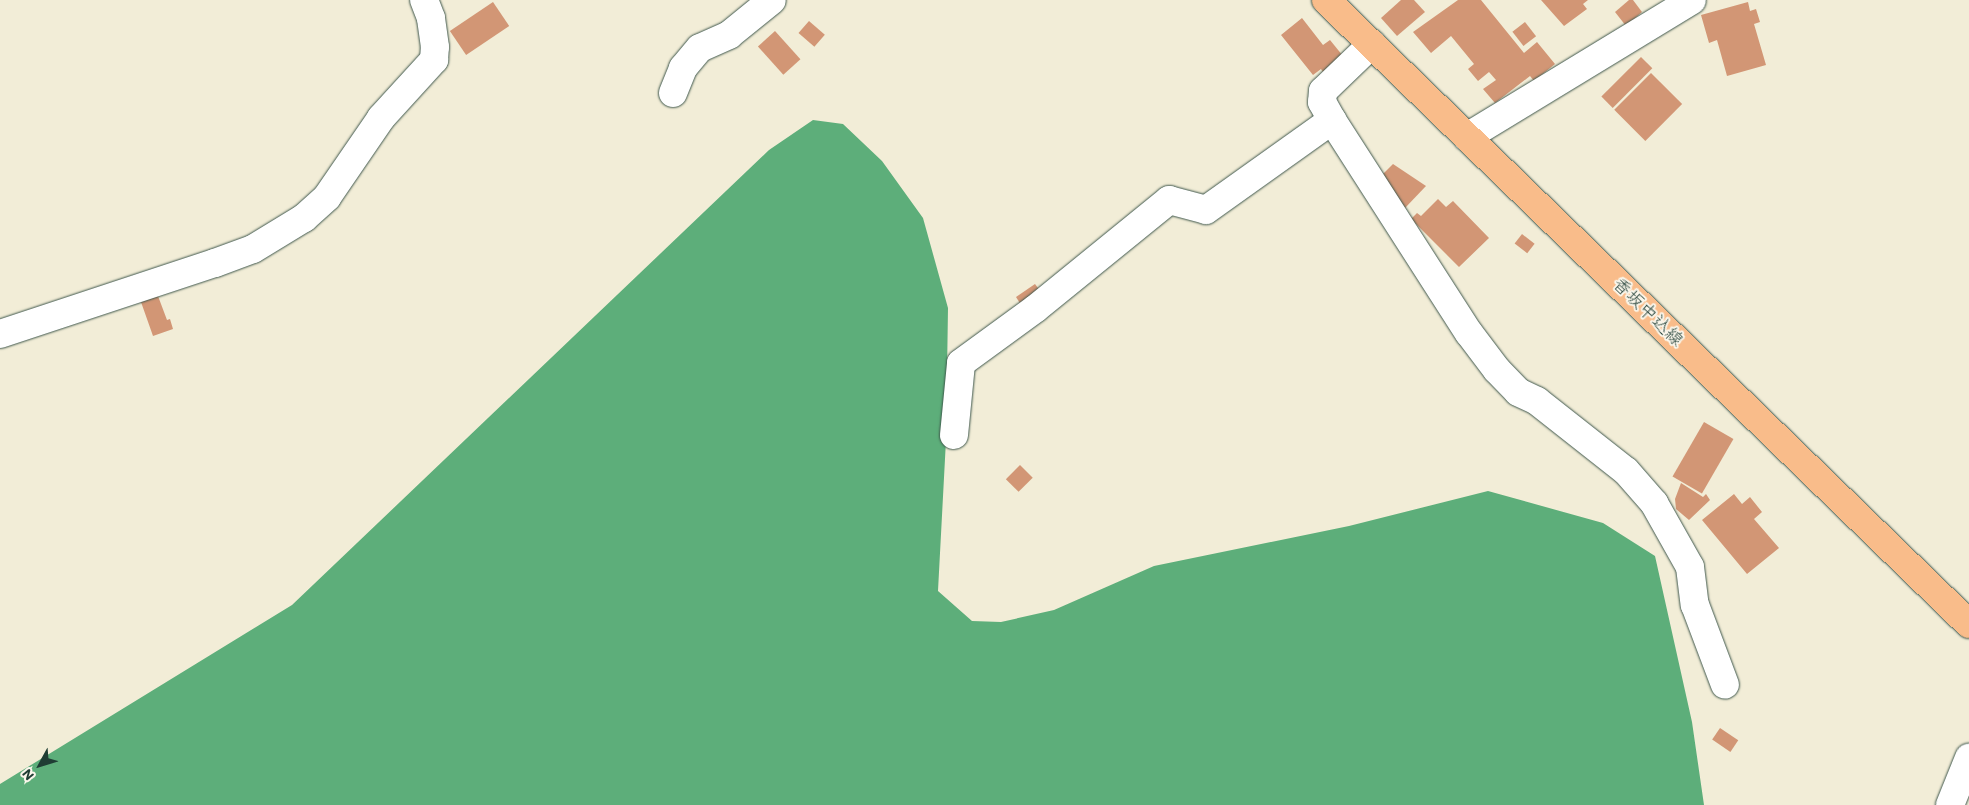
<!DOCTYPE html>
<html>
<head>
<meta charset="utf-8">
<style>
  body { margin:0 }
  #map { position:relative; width:1969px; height:805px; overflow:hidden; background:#f2edd7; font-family:Itim,"Klee One",sans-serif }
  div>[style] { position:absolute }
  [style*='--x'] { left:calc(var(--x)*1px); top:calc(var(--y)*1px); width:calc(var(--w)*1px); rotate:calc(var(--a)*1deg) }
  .forest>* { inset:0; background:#5dae7a }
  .building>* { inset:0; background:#d29675; transform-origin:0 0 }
  .roads { filter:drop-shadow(0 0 1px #3f574c) drop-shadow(0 0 1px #3f574c) }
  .minor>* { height:28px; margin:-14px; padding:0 14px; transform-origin:14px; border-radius:14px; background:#fff }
  .major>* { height:28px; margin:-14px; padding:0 14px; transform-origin:14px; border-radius:14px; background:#f9bc8a }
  span { translate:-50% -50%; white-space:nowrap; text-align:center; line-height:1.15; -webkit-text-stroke:4px #fbf7ec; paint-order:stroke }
  .street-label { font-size:18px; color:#1f3d34 }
  .north { position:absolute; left:15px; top:740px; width:50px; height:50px; -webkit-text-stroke:4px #fbf7ec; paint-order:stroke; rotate:231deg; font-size:14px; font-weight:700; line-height:20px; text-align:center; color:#1f3d34 }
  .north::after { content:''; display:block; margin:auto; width:18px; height:22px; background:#1f3d34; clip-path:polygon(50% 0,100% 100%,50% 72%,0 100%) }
</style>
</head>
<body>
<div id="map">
  <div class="forest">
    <div style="clip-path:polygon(813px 120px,843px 124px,882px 161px,923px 218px,948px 308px,946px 440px,938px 591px,972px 621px,1001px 622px,1054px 610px,1154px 566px,1349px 526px,1488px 491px,1603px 523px,1655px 556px,1692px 722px,1704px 805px,0 805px,0 784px,292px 605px,769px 150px)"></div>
  </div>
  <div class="building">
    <div style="clip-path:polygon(1401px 0,1414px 0,1425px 12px,1397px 36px,1381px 18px)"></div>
    <div style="clip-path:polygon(1458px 0,1481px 0,1524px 53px,1537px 42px,1555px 64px,1534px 81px,1530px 76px,1495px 103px,1483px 89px,1496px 80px,1489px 72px,1478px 81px,1468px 69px,1474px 64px,1451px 36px,1431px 53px,1413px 32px)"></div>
    <div style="clip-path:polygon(1541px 0,1588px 0,1583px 4px,1587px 9px,1564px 26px)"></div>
    <div style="clip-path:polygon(1629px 0,1633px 0,1642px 12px,1626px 26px,1615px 12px)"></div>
    <div style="left:493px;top:2px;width:29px;height:52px;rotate:56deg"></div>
    <div style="clip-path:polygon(1748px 2px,1750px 11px,1756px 9px,1760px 22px,1754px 24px,1766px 65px,1727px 76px,1717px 40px,1709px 43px,1701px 15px)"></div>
    <div style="clip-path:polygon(1302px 18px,1323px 45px,1330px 40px,1343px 56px,1323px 72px,1321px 69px,1313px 75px,1281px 35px)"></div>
    <div style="left:809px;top:21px;width:21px;height:16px;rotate:41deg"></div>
    <div style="left:1525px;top:22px;width:18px;height:16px;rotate:52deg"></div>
    <div style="left:775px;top:31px;width:38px;height:23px;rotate:48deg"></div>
    <div style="left:1641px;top:57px;width:16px;height:56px;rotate:45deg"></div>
    <div style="left:1651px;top:73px;width:44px;height:52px;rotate:45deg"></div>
    <div style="clip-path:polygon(1393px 164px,1426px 186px,1405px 208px,1383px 174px)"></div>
    <div style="clip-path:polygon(1438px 199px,1446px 207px,1453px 201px,1489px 238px,1459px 267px,1411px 219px,1417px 213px,1421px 216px)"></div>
    <div style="left:1522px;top:234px;width:16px;height:12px;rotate:38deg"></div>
    <div style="clip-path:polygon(1035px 284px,1041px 292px,1023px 308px,1016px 297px)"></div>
    <div style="clip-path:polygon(158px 296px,167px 320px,170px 319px,173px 329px,153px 336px,141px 302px)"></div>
    <div style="left:1704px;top:422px;width:34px;height:63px;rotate:30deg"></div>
    <div style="left:1020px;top:465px;width:18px;height:20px;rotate:45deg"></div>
    <div style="clip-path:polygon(1681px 483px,1703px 497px,1706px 494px,1710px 500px,1689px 520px,1676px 509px,1675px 499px)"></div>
    <div style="clip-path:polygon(1734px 494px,1742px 504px,1750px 497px,1762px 512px,1754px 519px,1779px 548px,1747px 574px,1702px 520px)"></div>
    <div style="left:1720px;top:728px;width:22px;height:14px;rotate:34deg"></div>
  </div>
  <div class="roads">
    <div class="minor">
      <div style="--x:1372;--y:44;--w:68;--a:136.2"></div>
      <div style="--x:1323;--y:91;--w:11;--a:95"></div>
      <div style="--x:1322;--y:102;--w:21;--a:61"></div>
      <div style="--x:1332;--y:120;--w:253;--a:57.3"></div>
      <div style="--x:1469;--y:333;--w:46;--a:52.9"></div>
      <div style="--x:1497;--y:370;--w:30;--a:46"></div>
      <div style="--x:1518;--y:392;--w:21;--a:25"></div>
      <div style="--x:1537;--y:401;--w:113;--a:38.2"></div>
      <div style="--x:1626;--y:471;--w:43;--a:48.8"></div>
      <div style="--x:1654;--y:503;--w:73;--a:60.6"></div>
      <div style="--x:1690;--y:567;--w:38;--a:83"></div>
      <div style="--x:1695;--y:605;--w:85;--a:69.4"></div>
      <div style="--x:673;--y:93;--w:27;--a:-68"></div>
      <div style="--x:683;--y:68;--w:26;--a:-50"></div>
      <div style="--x:700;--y:48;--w:32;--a:-24"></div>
      <div style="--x:729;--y:35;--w:55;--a:-39.1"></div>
      <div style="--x:1467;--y:137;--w:263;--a:-31.3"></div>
      <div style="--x:0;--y:334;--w:226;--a:-18.3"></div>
      <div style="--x:215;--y:263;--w:40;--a:-20.2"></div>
      <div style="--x:253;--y:249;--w:60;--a:-31.3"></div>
      <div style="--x:304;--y:218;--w:31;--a:-42"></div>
      <div style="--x:327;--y:197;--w:96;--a:-55.6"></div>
      <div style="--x:381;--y:118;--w:79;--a:-47.6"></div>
      <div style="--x:434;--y:60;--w:13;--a:-86"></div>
      <div style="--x:435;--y:47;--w:29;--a:-98"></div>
      <div style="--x:431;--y:18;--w:19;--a:-111"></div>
      <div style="--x:954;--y:435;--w:72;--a:-84.4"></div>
      <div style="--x:961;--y:363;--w:92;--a:-36.1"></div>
      <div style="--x:1035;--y:309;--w:173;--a:-39.1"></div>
      <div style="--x:1169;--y:200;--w:38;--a:15"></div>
      <div style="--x:1206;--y:210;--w:155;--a:-35.5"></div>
      <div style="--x:1950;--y:805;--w:51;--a:-68"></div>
    </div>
    <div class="major">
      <div style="--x:1326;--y:0;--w:896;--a:44.14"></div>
    </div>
  </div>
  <div class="street-label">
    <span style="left:1648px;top:312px;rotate:44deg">香坂中込線</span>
  </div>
  <div class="north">N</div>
</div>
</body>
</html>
